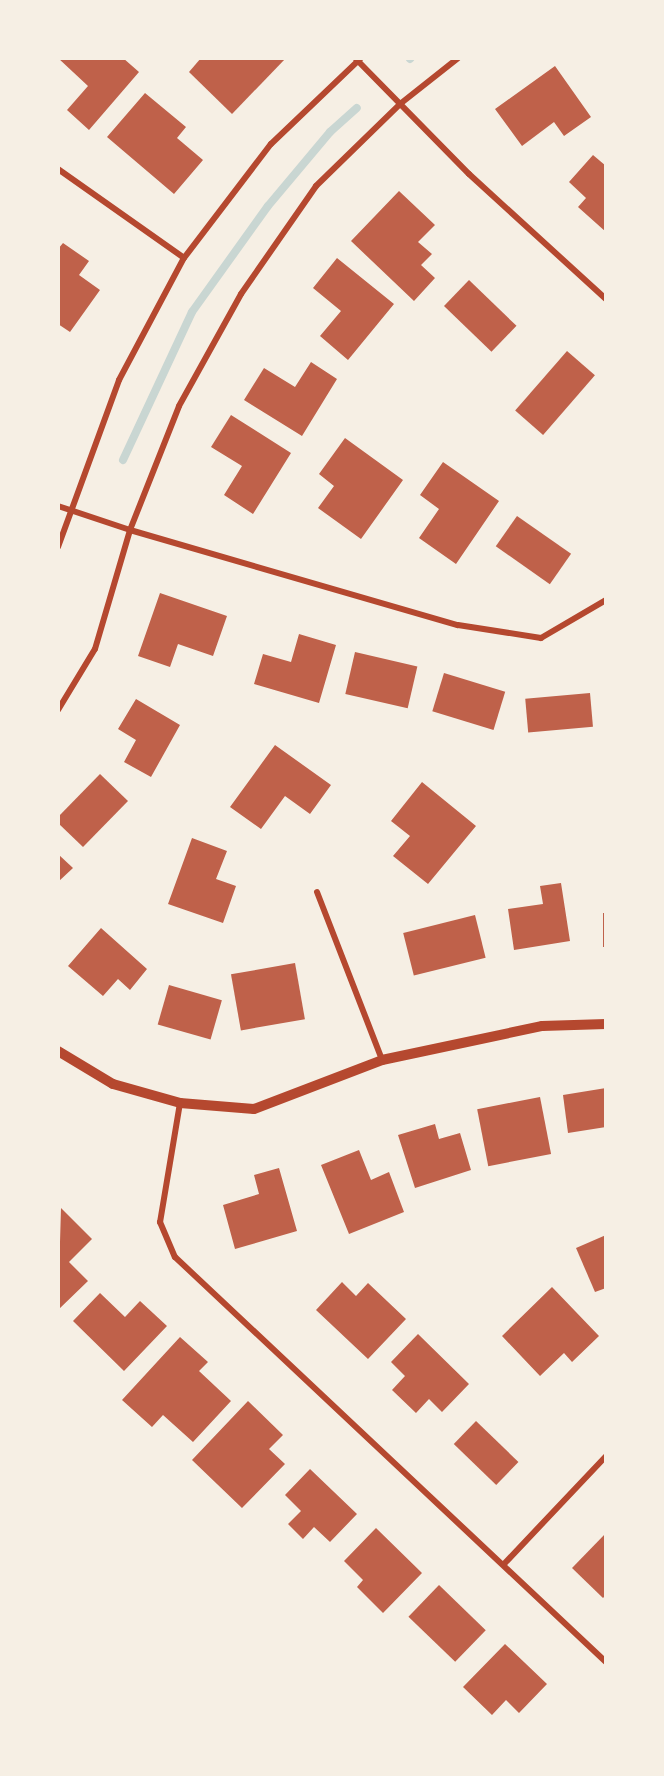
<!DOCTYPE html>
<html>
<head>
<meta charset="utf-8">
<style>
  body { margin:0 }
  #map { position:relative; width:664px; height:1776px; overflow:hidden; background:#f6efe4; font-family:"Open Sans",sans-serif }
  div>[style] { position:absolute }
  [style*='--x'] { left:calc(var(--x)*1px); top:calc(var(--y)*1px); width:calc(var(--w)*1px); rotate:calc(var(--a)*1deg) }
  .stream>* { height:8px; margin:-4px; padding:0 4px; transform-origin:4px; border-radius:4px; background:#c9d6d2 }
  .building>* { inset:0; background:#bf614a; transform-origin:0 0 }
  .minor>* { height:6px; margin:-3px; padding:0 3px; transform-origin:3px; border-radius:3px; background:#b5482f }
  .tertiary>* { height:10px; margin:-5px; padding:0 5px; transform-origin:5px; border-radius:5px; background:#b5482f }
  span { translate:-50% -50%; white-space:nowrap; text-align:center; line-height:1.15; -webkit-text-stroke:4.5px #f6efe4; paint-order:stroke }
  .frame { position:absolute; inset:0; border:60px solid #f6efe4; pointer-events:none }
</style>
</head>
<body>
<div id="map">
  <div class="stream">
    <div style="--x:410;--y:59;--w:1;--a:-45"></div>
    <div style="--x:123;--y:460;--w:163;--a:-65"></div>
    <div style="--x:192;--y:312;--w:130;--a:-54.4"></div>
    <div style="--x:268;--y:206;--w:97;--a:-50"></div>
    <div style="--x:330;--y:132;--w:36;--a:-42"></div>
  </div>
  <div class="building">
    <div style="clip-path:polygon(58px 58px,123px 58px,139px 72px,89px 130px,67px 110px,88px 86px)"></div>
    <div style="clip-path:polygon(201px 58px,286px 58px,232px 114px,189px 72px)"></div>
    <div style="clip-path:polygon(555px 66px,591px 117px,564px 136px,554px 122px,522px 146px,495px 109px)"></div>
    <div style="clip-path:polygon(145px 93px,186px 127px,177px 138px,203px 160px,174px 194px,107px 137px)"></div>
    <div style="clip-path:polygon(593px 155px,606px 166px,606px 232px,578px 207px,586px 198px,569px 182px)"></div>
    <div style="clip-path:polygon(399px 191px,435px 225px,418px 242px,432px 254px,421px 265px,435px 278px,414px 301px,351px 241px)"></div>
    <div style="clip-path:polygon(63px 243px,89px 261px,79px 275px,100px 290px,70px 332px,58px 324px,58px 249px)"></div>
    <div style="clip-path:polygon(337px 258px,394px 304px,348px 360px,320px 336px,341px 311px,313px 288px)"></div>
    <div style="left:469px;top:280px;width:66px;height:36px;rotate:44deg"></div>
    <div style="left:567px;top:351px;width:37px;height:79px;rotate:41deg"></div>
    <div style="clip-path:polygon(311px 362px,337px 379px,302px 436px,244px 400px,264px 368px,295px 387px)"></div>
    <div style="clip-path:polygon(231px 415px,291px 453px,253px 514px,224px 495px,242px 466px,211px 447px)"></div>
    <div style="clip-path:polygon(345px 438px,403px 480px,361px 539px,318px 508px,334px 486px,319px 474px)"></div>
    <div style="clip-path:polygon(443px 462px,499px 501px,456px 564px,419px 538px,439px 509px,420px 495px)"></div>
    <div style="left:517px;top:516px;width:66px;height:37px;rotate:35deg"></div>
    <div style="clip-path:polygon(160px 593px,227px 616px,213px 656px,178px 644px,170px 667px,138px 656px)"></div>
    <div style="clip-path:polygon(299px 634px,336px 645px,319px 703px,254px 684px,263px 654px,291px 662px)"></div>
    <div style="left:355px;top:652px;width:64px;height:43px;rotate:13deg"></div>
    <div style="left:444px;top:673px;width:64px;height:40px;rotate:17deg"></div>
    <div style="left:590px;top:693px;width:34px;height:65px;rotate:85deg"></div>
    <div style="clip-path:polygon(136px 699px,180px 725px,151px 777px,124px 762px,136px 740px,118px 729px)"></div>
    <div style="clip-path:polygon(275px 745px,331px 785px,310px 814px,285px 796px,261px 829px,230px 807px)"></div>
    <div style="clip-path:polygon(100px 774px,128px 801px,83px 847px,58px 823px,58px 817px)"></div>
    <div style="clip-path:polygon(422px 782px,476px 826px,428px 884px,393px 856px,410px 836px,391px 821px)"></div>
    <div style="clip-path:polygon(192px 838px,227px 851px,216px 879px,236px 886px,223px 923px,168px 904px)"></div>
    <div style="clip-path:polygon(58px 854px,73px 868px,58px 882px)"></div>
    <div style="clip-path:polygon(561px 883px,570px 941px,514px 950px,508px 909px,543px 904px,540px 886px)"></div>
    <div style="left:603px;top:913px;width:3px;height:34px"></div>
    <div style="left:475px;top:915px;width:44px;height:74px;rotate:76deg"></div>
    <div style="clip-path:polygon(101px 928px,147px 969px,130px 990px,118px 979px,103px 996px,68px 966px)"></div>
    <div style="left:295px;top:963px;width:57px;height:65px;rotate:80deg"></div>
    <div style="left:169px;top:985px;width:55px;height:41px;rotate:16deg"></div>
    <div style="clip-path:polygon(606px 1088px,606px 1127px,568px 1133px,563px 1095px)"></div>
    <div style="left:540px;top:1097px;width:58px;height:64px;rotate:79deg"></div>
    <div style="clip-path:polygon(435px 1124px,439px 1139px,460px 1133px,471px 1170px,415px 1188px,398px 1135px)"></div>
    <div style="clip-path:polygon(359px 1150px,371px 1180px,389px 1172px,404px 1212px,349px 1234px,321px 1165px)"></div>
    <div style="clip-path:polygon(279px 1168px,297px 1231px,235px 1249px,223px 1205px,259px 1194px,254px 1175px)"></div>
    <div style="clip-path:polygon(61px 1208px,92px 1239px,69px 1262px,88px 1281px,58px 1310px)"></div>
    <div style="clip-path:polygon(606px 1235px,606px 1288px,595px 1292px,576px 1248px)"></div>
    <div style="clip-path:polygon(342px 1282px,356px 1296px,368px 1283px,406px 1319px,368px 1359px,316px 1310px)"></div>
    <div style="clip-path:polygon(552px 1287px,599px 1336px,572px 1362px,564px 1353px,540px 1376px,502px 1336px)"></div>
    <div style="clip-path:polygon(100px 1293px,125px 1317px,140px 1301px,167px 1326px,124px 1371px,73px 1321px)"></div>
    <div style="clip-path:polygon(418px 1334px,469px 1384px,442px 1412px,429px 1399px,416px 1413px,392px 1390px,405px 1376px,391px 1362px)"></div>
    <div style="clip-path:polygon(180px 1337px,208px 1362px,199px 1371px,231px 1401px,193px 1442px,163px 1415px,152px 1427px,122px 1400px)"></div>
    <div style="clip-path:polygon(248px 1401px,283px 1435px,269px 1449px,285px 1464px,242px 1508px,192px 1460px)"></div>
    <div style="left:476px;top:1421px;width:59px;height:32px;rotate:44deg"></div>
    <div style="clip-path:polygon(310px 1469px,357px 1514px,330px 1542px,314px 1527px,303px 1539px,288px 1524px,301px 1511px,285px 1495px)"></div>
    <div style="clip-path:polygon(376px 1528px,422px 1573px,383px 1613px,357px 1587px,363px 1580px,344px 1561px)"></div>
    <div style="clip-path:polygon(606px 1533px,606px 1595px,603px 1598px,572px 1568px)"></div>
    <div style="left:439px;top:1585px;width:65px;height:44px;rotate:44deg"></div>
    <div style="clip-path:polygon(505px 1644px,547px 1684px,519px 1713px,506px 1700px,492px 1715px,463px 1687px)"></div>
  </div>
  <div class="minor">
    <div style="--x:356;--y:59;--w:161;--a:45.5"></div>
    <div style="--x:469;--y:174;--w:185;--a:42.4"></div>
    <div style="--x:58;--y:169;--w:154;--a:35.2"></div>
    <div style="--x:58;--y:506;--w:76;--a:18.4"></div>
    <div style="--x:130;--y:530;--w:341;--a:16.2"></div>
    <div style="--x:458;--y:625;--w:84;--a:8.9"></div>
    <div style="--x:541;--y:638;--w:75;--a:-30.3"></div>
    <div style="--x:58;--y:547;--w:178;--a:-69.9"></div>
    <div style="--x:119;--y:380;--w:138;--a:-62"></div>
    <div style="--x:184;--y:258;--w:143;--a:-52.7"></div>
    <div style="--x:271;--y:144;--w:124;--a:-43.7"></div>
    <div style="--x:58;--y:710;--w:71;--a:-58.8"></div>
    <div style="--x:95;--y:649;--w:124;--a:-73.6"></div>
    <div style="--x:130;--y:530;--w:133;--a:-68.4"></div>
    <div style="--x:179;--y:406;--w:128;--a:-61"></div>
    <div style="--x:241;--y:294;--w:131;--a:-55.2"></div>
    <div style="--x:316;--y:186;--w:117;--a:-44.3"></div>
    <div style="--x:400;--y:104;--w:74;--a:-38.4"></div>
    <div style="--x:317;--y:892;--w:180;--a:68.8"></div>
    <div style="--x:180;--y:1103;--w:121;--a:99.5"></div>
    <div style="--x:160;--y:1222;--w:38;--a:67"></div>
    <div style="--x:175;--y:1257;--w:591;--a:43.22"></div>
    <div style="--x:504;--y:1564;--w:149;--a:-46.6"></div>
  </div>
  <div class="tertiary">
    <div style="--x:58;--y:1051;--w:64;--a:31"></div>
    <div style="--x:113;--y:1084;--w:70;--a:15.8"></div>
    <div style="--x:180;--y:1103;--w:74;--a:4.6"></div>
    <div style="--x:254;--y:1109;--w:137;--a:-20.9"></div>
    <div style="--x:382;--y:1060;--w:164;--a:-12"></div>
    <div style="--x:542;--y:1026;--w:64;--a:-1.8"></div>
  </div>
  <div class="frame"></div>
</div>
</body>
</html>
